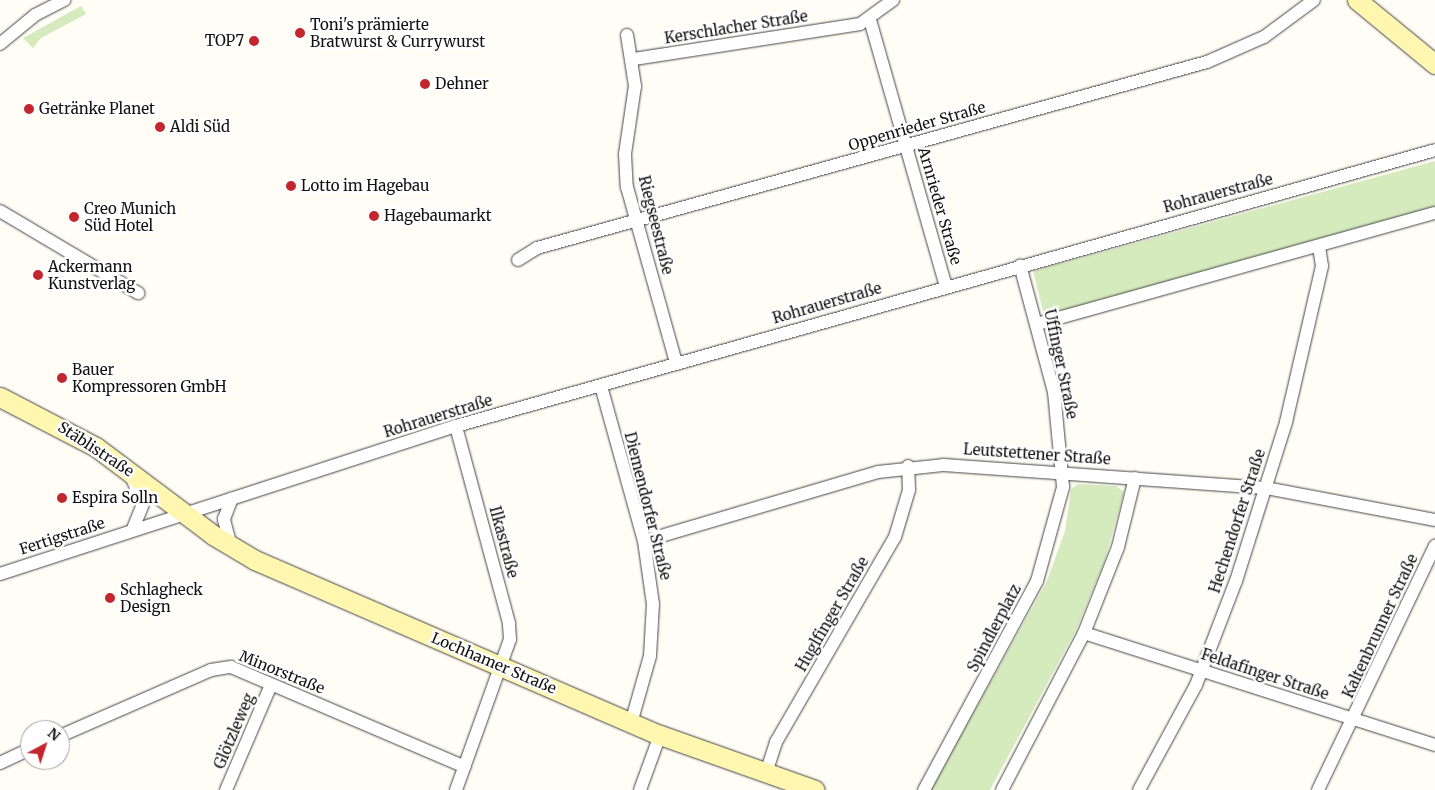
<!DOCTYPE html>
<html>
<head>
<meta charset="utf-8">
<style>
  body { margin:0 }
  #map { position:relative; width:1435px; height:790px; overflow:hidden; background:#fffdf5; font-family:Merriweather,serif }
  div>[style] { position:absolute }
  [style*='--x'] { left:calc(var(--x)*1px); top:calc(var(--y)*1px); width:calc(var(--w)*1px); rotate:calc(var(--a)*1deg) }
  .green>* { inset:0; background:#d5ebbd }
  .roads { filter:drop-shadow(0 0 1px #444) drop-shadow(0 0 1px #444) }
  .street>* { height:12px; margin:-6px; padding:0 6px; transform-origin:6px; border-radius:6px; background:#fff }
  .secondary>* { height:19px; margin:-9.5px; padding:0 9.5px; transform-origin:9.5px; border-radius:9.5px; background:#fff6b0 }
  .dots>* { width:14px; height:14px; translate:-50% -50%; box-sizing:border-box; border:2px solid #fff; border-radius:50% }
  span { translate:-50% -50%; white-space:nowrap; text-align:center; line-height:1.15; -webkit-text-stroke:5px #fff; paint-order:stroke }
  .poi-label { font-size:15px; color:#111 }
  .left { translate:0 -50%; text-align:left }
  .right { translate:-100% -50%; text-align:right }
  .street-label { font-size:15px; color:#111 }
  .north { position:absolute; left:20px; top:720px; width:50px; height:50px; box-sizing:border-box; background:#fff; border:1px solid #a0a0a0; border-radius:50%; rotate:40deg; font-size:14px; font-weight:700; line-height:20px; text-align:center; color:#111 }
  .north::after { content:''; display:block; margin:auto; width:18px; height:22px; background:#c4262e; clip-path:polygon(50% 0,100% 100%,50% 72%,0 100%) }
</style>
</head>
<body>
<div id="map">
  <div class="green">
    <div style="clip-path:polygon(81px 6px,86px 14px,41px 38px,33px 48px,23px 38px)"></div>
    <div style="clip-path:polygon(1435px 161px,1435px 208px,1303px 248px,1044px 315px,1033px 271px)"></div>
    <div style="clip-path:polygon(1078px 484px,1116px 486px,1124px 492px,1105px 560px,1076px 630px,990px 790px,930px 790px,1046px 583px,1065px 531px,1071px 489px)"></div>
  </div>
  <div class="roads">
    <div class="street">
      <div style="--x:870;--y:20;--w:277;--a:74.1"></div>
      <div style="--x:627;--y:35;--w:52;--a:81.1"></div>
      <div style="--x:635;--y:86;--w:69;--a:98.4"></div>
      <div style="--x:625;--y:154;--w:33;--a:87"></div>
      <div style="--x:627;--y:187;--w:183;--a:74.4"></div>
      <div style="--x:0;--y:44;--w:45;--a:-39.6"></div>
      <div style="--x:35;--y:15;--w:33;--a:-27"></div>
      <div style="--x:634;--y:59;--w:229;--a:-8.8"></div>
      <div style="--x:860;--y:24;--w:41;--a:-36"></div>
      <div style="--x:0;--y:211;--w:161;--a:30.7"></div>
      <div style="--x:518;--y:260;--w:22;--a:-32"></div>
      <div style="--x:537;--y:248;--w:695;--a:-15.52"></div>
      <div style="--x:1207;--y:62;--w:62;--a:-23.7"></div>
      <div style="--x:1264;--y:37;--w:62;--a:-36.5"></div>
      <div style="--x:1037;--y:324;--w:413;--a:-15.6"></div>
      <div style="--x:601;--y:386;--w:161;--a:74.5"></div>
      <div style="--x:644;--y:541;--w:64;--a:81.9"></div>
      <div style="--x:653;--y:604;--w:52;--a:93.3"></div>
      <div style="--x:650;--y:656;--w:70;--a:105.8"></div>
      <div style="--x:131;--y:476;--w:30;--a:67"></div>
      <div style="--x:143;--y:504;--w:27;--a:112"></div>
      <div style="--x:644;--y:541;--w:244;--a:-16.4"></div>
      <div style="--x:878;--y:472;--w:65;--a:-6.1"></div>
      <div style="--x:943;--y:465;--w:324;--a:4.1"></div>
      <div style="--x:1266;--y:488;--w:172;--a:10.7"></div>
      <div style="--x:231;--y:546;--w:28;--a:-105"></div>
      <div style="--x:224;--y:519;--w:22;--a:-69"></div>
      <div style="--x:0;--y:574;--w:479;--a:-18"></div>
      <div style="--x:456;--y:426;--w:1017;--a:-15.74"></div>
      <div style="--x:1084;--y:633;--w:368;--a:17.7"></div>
      <div style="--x:60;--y:736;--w:165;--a:-23.6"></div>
      <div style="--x:211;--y:670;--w:20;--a:-9"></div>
      <div style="--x:231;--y:667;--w:254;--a:23.1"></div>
      <div style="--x:0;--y:763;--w:33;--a:-25"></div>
      <div style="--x:766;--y:773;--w:33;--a:-72"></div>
      <div style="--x:776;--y:742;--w:237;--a:-59.9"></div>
      <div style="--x:895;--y:537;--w:49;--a:-73.4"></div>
      <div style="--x:909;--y:490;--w:24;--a:-92"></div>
      <div style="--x:226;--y:790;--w:114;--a:-66.8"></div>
      <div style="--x:456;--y:790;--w:160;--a:-70.3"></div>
      <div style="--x:510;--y:639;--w:16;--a:-94"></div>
      <div style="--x:509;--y:623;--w:204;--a:-105.1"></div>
      <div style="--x:640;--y:790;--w:59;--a:-70"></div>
      <div style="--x:924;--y:790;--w:238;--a:-61.6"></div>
      <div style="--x:1037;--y:581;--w:98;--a:-74.5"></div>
      <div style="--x:1063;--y:487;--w:95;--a:-95.4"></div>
      <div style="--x:1054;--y:392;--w:131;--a:-105"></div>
      <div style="--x:1002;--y:790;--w:177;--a:-62.4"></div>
      <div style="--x:1084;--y:633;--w:92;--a:-68.4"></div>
      <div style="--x:1118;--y:547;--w:71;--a:-76.2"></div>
      <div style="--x:1139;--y:790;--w:119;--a:-61.5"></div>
      <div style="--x:1196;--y:685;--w:111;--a:-69"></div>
      <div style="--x:1236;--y:581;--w:167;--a:-72.5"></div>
      <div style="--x:1286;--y:422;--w:160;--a:-77"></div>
      <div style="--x:1322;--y:266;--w:19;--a:-99"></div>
      <div style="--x:1318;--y:790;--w:271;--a:-64.4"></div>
    </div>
    <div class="secondary">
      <div style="--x:1357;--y:0;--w:101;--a:39.4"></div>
      <div style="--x:0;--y:397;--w:108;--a:27.5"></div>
      <div style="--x:96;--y:447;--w:146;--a:36.9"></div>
      <div style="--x:213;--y:535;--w:49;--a:30.8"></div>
      <div style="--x:255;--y:560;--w:441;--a:23.4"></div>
      <div style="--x:660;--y:735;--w:164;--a:19.5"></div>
    </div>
  </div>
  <div class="dots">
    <div style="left:300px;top:33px;background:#c4262e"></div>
    <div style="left:254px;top:41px;background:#c4262e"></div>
    <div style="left:425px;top:84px;background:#c4262e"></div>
    <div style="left:29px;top:109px;background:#c4262e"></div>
    <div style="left:160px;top:127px;background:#c4262e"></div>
    <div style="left:291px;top:186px;background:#c4262e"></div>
    <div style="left:374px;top:216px;background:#c4262e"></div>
    <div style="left:74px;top:217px;background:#c4262e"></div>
    <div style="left:38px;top:275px;background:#c4262e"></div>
    <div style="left:62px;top:378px;background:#c4262e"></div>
    <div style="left:62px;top:498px;background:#c4262e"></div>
    <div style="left:110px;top:598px;background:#c4262e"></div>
  </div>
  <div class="poi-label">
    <span class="left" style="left:310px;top:33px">Toni's prämierte<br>Bratwurst &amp; Currywurst</span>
    <span class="right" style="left:244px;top:41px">TOP7</span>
    <span class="left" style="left:435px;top:84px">Dehner</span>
    <span class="left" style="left:39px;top:109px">Getränke Planet</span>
    <span class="left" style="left:170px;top:127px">Aldi Süd</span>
    <span class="left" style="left:301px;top:186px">Lotto im Hagebau</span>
    <span class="left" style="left:84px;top:217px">Creo Munich<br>Süd Hotel</span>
    <span class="left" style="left:384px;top:216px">Hagebaumarkt</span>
    <span class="left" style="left:48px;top:275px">Ackermann<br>Kunstverlag</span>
    <span class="left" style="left:72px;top:378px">Bauer<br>Kompressoren GmbH</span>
    <span class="left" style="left:72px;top:498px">Espira Solln</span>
    <span class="left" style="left:120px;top:598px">Schlagheck<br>Design</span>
  </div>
  <div class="street-label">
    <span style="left:736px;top:27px;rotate:-9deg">Kerschlacher Straße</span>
    <span style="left:917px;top:126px;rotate:-16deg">Oppenrieder Straße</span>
    <span style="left:1218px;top:193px;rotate:-15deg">Rohrauerstraße</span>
    <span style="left:940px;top:206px;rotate:74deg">Arnrieder Straße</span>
    <span style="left:656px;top:225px;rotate:76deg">Riegseestraße</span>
    <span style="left:827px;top:303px;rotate:-16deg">Rohrauerstraße</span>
    <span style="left:1061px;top:364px;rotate:78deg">Uffinger Straße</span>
    <span style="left:438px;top:416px;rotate:-17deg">Rohrauerstraße</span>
    <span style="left:96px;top:449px;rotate:33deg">Stäblistraße</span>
    <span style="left:1037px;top:454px;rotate:4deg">Leutstettener Straße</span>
    <span style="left:648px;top:506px;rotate:76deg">Diemendorfer Straße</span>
    <span style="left:1237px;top:521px;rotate:-72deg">Hechendorfer Straße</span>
    <span style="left:62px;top:536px;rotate:-18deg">Fertigstraße</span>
    <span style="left:504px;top:542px;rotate:75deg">Ilkastraße</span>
    <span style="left:832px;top:614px;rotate:-60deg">Huglfinger Straße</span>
    <span style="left:1380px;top:626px;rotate:-65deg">Kaltenbrunner Straße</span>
    <span style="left:994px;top:628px;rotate:-62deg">Spindlerplatz</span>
    <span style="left:494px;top:663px;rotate:23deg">Lochhamer Straße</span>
    <span style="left:282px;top:672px;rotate:22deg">Minorstraße</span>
    <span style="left:1265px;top:674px;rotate:18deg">Feldafinger Straße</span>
    <span style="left:234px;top:731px;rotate:-67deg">Glötzleweg</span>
  </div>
  <div class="north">N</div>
</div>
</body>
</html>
